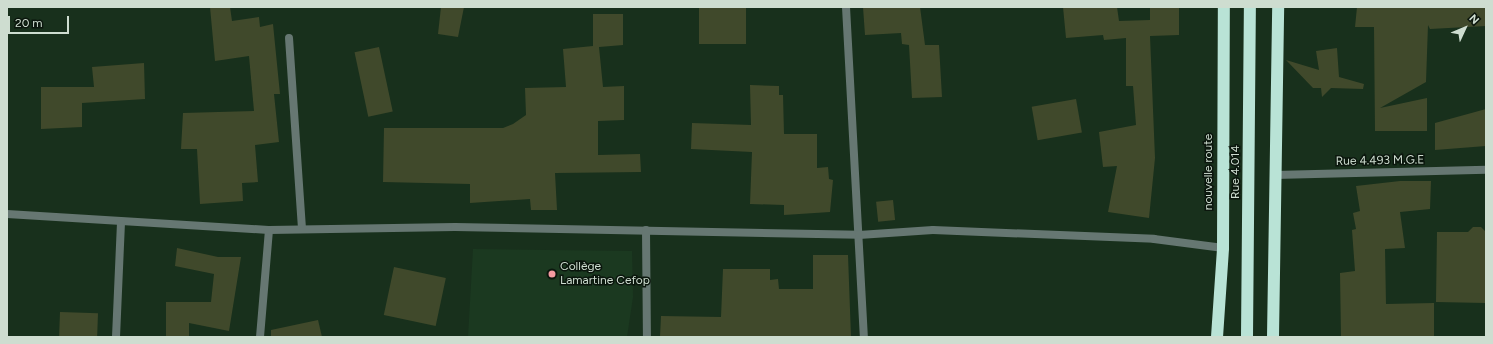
<!DOCTYPE html>
<html>
<head>
<meta charset="utf-8">
<style>
  body { margin:0 }
  #map { position:relative; width:1493px; height:344px; overflow:hidden; background:#18301c; font-family:Figtree,sans-serif }
  div>[style] { position:absolute }
  [style*='--x'] { left:calc(var(--x)*1px); top:calc(var(--y)*1px); width:calc(var(--w)*1px); rotate:calc(var(--a)*1deg) }
  .built>* { inset:0; background:#1b3920 }
  .building>* { inset:0; background:#40492b; transform-origin:0 0 }
  .street>* { height:8px; margin:-4px; padding:0 4px; transform-origin:4px; border-radius:4px; background:#667772 }
  .highway>* { height:12px; margin:-6px; padding:0 6px; transform-origin:6px; border-radius:6px; background:#b9e3d6 }
  .dots>* { width:11px; height:11px; translate:-50% -50%; box-sizing:border-box; border:2px solid #0b160d; border-radius:50% }
  span { translate:-50% -50%; white-space:nowrap; text-align:center; line-height:1.15; -webkit-text-stroke:3px #0b160d; paint-order:stroke }
  .street-label { font-size:12px; color:#ceddd0 }
  .poi-label { font-size:12px; color:#ceddd0 }
  .left { translate:0 -50%; text-align:left }
  .frame { position:absolute; inset:0; border:8px solid #ceddd0; pointer-events:none }
  .north { position:absolute; left:1445px; top:8px; width:40px; height:40px; -webkit-text-stroke:3px #0b160d; paint-order:stroke; rotate:46deg; font-size:11px; font-weight:700; line-height:16px; text-align:center; color:#ceddd0 }
  .north::after { content:''; display:block; margin:auto; width:14px; height:18px; background:#ceddd0; clip-path:polygon(50% 0,100% 100%,50% 72%,0 100%) }
  .scale { position:absolute; left:8px; top:16px; width:61px; height:18px; box-sizing:border-box; border:2px solid #ceddd0; border-top:0; padding-left:5px; font-size:12px; line-height:14px; white-space:nowrap; color:#ceddd0; -webkit-text-stroke:3px #0b160d; paint-order:stroke }
</style>
</head>
<body>
<div id="map">
  <div class="built">
    <div style="clip-path:polygon(473px 249px,632px 251px,633px 297px,627px 337px,468px 337px)"></div>
  </div>
  <div class="building">
    <div style="clip-path:polygon(210px 7px,230px 7px,232px 21px,259px 17px,260px 27px,273px 24px,280px 94px,274px 94px,279px 142px,255px 145px,258px 182px,242px 183px,243px 201px,200px 204px,197px 149px,181px 149px,183px 113px,254px 111px,249px 56px,215px 61px)"></div>
    <div style="clip-path:polygon(441px 7px,464px 7px,458px 37px,438px 34px)"></div>
    <div style="left:699px;top:7px;width:47px;height:37px"></div>
    <div style="clip-path:polygon(863px 7px,920px 7px,925px 45px,939px 45px,942px 97px,912px 98px,909px 45px,902px 44px,901px 33px,865px 35px)"></div>
    <div style="clip-path:polygon(1063px 7px,1117px 7px,1119px 21px,1150px 20px,1150px 7px,1179px 7px,1179px 35px,1150px 36px,1155px 158px,1149px 218px,1108px 212px,1117px 166px,1103px 167px,1099px 132px,1136px 125px,1133px 86px,1126px 86px,1126px 38px,1104px 40px,1103px 35px,1066px 38px)"></div>
    <div style="clip-path:polygon(1357px 7px,1486px 7px,1486px 26px,1430px 29px,1428px 25px,1426px 82px,1380px 108px,1427px 98px,1427px 131px,1375px 131px,1374px 27px,1355px 27px)"></div>
    <div style="clip-path:polygon(593px 14px,623px 14px,623px 45px,599px 47px,603px 87px,624px 86px,624px 120px,598px 121px,598px 155px,640px 154px,641px 172px,555px 173px,557px 210px,531px 210px,530px 199px,470px 203px,470px 184px,383px 182px,384px 128px,503px 128px,513px 124px,526px 115px,525px 88px,566px 87px,563px 49px,593px 46px)"></div>
    <div style="left:379px;top:47px;width:66px;height:25px;rotate:78deg"></div>
    <div style="clip-path:polygon(1337px 48px,1339px 77px,1364px 84px,1363px 89px,1331px 88px,1322px 97px,1321px 88px,1313px 88px,1286px 60px,1319px 70px,1316px 51px)"></div>
    <div style="clip-path:polygon(144px 63px,145px 99px,82px 103px,82px 127px,41px 129px,41px 87px,94px 87px,92px 67px)"></div>
    <div style="clip-path:polygon(750px 85px,779px 86px,779px 95px,783px 95px,784px 134px,817px 134px,817px 168px,828px 167px,829px 179px,833px 180px,830px 212px,784px 215px,784px 205px,750px 204px,752px 152px,691px 149px,692px 123px,751px 125px)"></div>
    <div style="left:1076px;top:99px;width:34px;height:45px;rotate:80deg"></div>
    <div style="clip-path:polygon(1486px 109px,1486px 146px,1435px 150px,1435px 123px)"></div>
    <div style="clip-path:polygon(1400px 181px,1431px 181px,1430px 209px,1400px 212px,1405px 248px,1385px 249px,1386px 304px,1434px 303px,1434px 337px,1341px 337px,1340px 273px,1355px 271px,1352px 230px,1356px 229px,1353px 213px,1360px 211px,1356px 186px)"></div>
    <div style="left:893px;top:200px;width:20px;height:17px;rotate:84deg"></div>
    <div style="clip-path:polygon(1473px 227px,1481px 227px,1486px 232px,1486px 303px,1436px 302px,1437px 232px,1468px 232px)"></div>
    <div style="clip-path:polygon(177px 248px,218px 257px,241px 257px,229px 331px,189px 323px,189px 337px,166px 337px,166px 302px,211px 302px,214px 274px,175px 266px)"></div>
    <div style="clip-path:polygon(813px 255px,848px 255px,851px 337px,660px 337px,661px 316px,721px 317px,723px 269px,770px 269px,770px 280px,778px 279px,779px 289px,813px 289px)"></div>
    <div style="left:394px;top:267px;width:53px;height:49px;rotate:12deg"></div>
    <div style="left:60px;top:312px;width:38px;height:25px;rotate:2deg"></div>
    <div style="clip-path:polygon(318px 320px,322px 337px,271px 337px,271px 330px)"></div>
  </div>
  <div class="street">
    <div style="--x:846;--y:7;--w:330;--a:86.9"></div>
    <div style="--x:289;--y:38;--w:191;--a:86.1"></div>
    <div style="--x:1275;--y:175;--w:211;--a:-1.4"></div>
    <div style="--x:7;--y:214;--w:262;--a:3.5"></div>
    <div style="--x:269;--y:230;--w:186;--a:-0.9"></div>
    <div style="--x:455;--y:227;--w:404;--a:1.1"></div>
    <div style="--x:859;--y:235;--w:74;--a:-3.9"></div>
    <div style="--x:933;--y:230;--w:221;--a:2.3"></div>
    <div style="--x:1154;--y:239;--w:70;--a:7.4"></div>
    <div style="--x:646;--y:230;--w:107;--a:89.5"></div>
    <div style="--x:116;--y:337;--w:115;--a:-87.5"></div>
    <div style="--x:260;--y:337;--w:107;--a:-85.2"></div>
  </div>
  <div class="highway">
    <div style="--x:1217;--y:337;--w:89;--a:-86.1"></div>
    <div style="--x:1223;--y:248;--w:241;--a:-89.8"></div>
    <div style="--x:1247;--y:337;--w:330;--a:-89.5"></div>
    <div style="--x:1273;--y:337;--w:330;--a:-89.1"></div>
  </div>
  <div class="dots">
    <div style="left:552px;top:274px;background:#f49aa0"></div>
  </div>
  <div class="street-label">
    <span style="left:1380px;top:161px;rotate:-1deg">Rue 4.493 M.G.E</span>
    <span style="left:1209px;top:172px;rotate:-90deg">nouvelle route</span>
    <span style="left:1236px;top:172px;rotate:-90deg">Rue 4.014</span>
  </div>
  <div class="poi-label">
    <span class="left" style="left:560px;top:274px">Collège<br>Lamartine Cefop</span>
  </div>
  <div class="frame"></div>
  <div class="north">N</div>
  <div class="scale">20 m</div>
</div>
</body>
</html>
